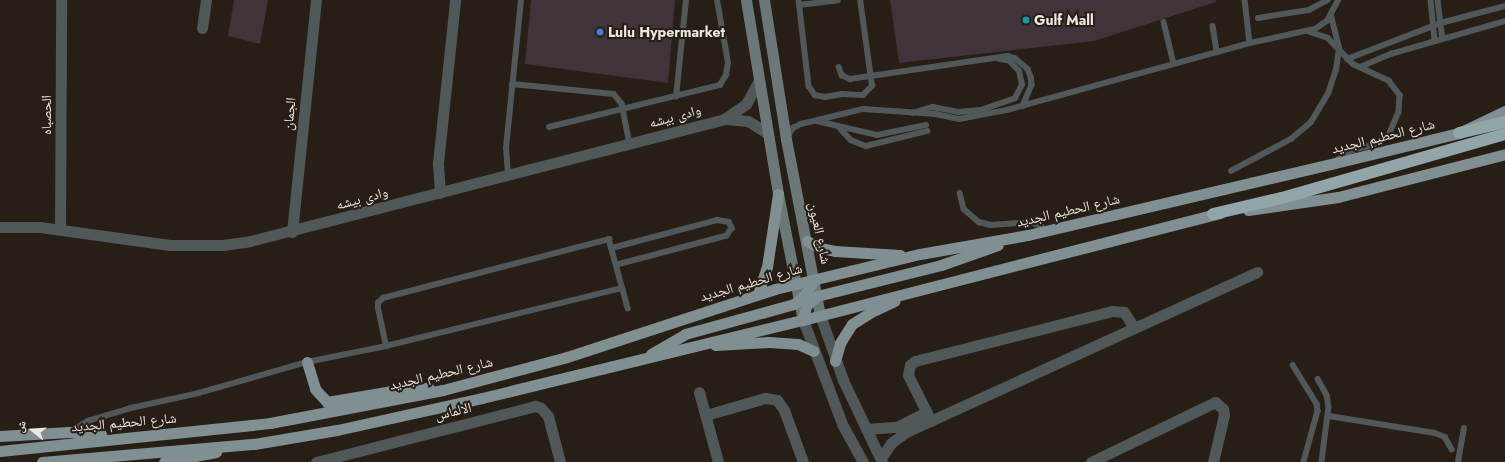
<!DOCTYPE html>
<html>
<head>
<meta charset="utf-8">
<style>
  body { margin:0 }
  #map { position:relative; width:1505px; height:462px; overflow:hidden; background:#271e15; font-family:Jost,"Noto Naskh Arabic",sans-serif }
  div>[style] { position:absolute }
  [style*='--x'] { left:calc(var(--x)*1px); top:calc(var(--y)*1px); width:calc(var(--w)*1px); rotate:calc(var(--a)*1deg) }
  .building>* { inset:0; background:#403339 }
  .service>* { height:5.5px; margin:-2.75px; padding:0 2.75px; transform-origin:2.75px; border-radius:2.75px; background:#505859 }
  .minor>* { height:11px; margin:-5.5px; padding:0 5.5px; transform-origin:5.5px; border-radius:5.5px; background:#505859 }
  .tertiary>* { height:11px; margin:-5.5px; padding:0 5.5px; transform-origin:5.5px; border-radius:5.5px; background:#505859 }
  .secondary>* { height:11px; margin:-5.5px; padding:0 5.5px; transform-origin:5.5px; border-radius:5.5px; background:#6b7779 }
  .primary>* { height:11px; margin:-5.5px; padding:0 5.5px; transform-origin:5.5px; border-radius:5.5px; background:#808f91 }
  .motorway>* { height:12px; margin:-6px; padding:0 6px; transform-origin:6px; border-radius:6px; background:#92a5a8 }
  .dots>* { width:11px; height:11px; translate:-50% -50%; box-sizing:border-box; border:2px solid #271e15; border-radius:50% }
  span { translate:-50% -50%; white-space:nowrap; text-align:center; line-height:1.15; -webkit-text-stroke:4px #271e15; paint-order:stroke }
  .poi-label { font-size:14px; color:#ede7e1; font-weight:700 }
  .left { translate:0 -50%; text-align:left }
  .street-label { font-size:14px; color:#ede7e1 }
  .north { position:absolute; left:12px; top:410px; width:40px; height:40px; -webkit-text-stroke:3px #271e15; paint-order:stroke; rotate:287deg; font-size:11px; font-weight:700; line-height:16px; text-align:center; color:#ede7e1 }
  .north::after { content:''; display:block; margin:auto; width:14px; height:18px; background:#ede7e1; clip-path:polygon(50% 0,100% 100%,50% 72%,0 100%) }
</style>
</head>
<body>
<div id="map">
  <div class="building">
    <div style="clip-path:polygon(234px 0,268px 0,260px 44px,228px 36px)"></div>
    <div style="clip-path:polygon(531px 0,675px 0,668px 83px,525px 64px)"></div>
    <div style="clip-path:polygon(890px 0,1216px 0,1216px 2px,1094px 41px,899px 63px)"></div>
  </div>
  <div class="service">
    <div style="--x:799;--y:0;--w:87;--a:83.4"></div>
    <div style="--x:809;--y:86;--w:11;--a:56"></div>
    <div style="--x:815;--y:95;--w:10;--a:11"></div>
    <div style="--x:825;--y:97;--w:17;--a:-10"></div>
    <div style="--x:842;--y:94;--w:21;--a:3"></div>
    <div style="--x:863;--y:95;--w:13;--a:-45"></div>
    <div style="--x:872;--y:86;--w:87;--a:-97.9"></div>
    <div style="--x:1245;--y:0;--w:43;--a:83.4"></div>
    <div style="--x:1431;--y:0;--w:40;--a:84.3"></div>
    <div style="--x:1438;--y:0;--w:38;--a:83"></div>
    <div style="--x:799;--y:5;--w:39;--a:-7"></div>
    <div style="--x:1258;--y:18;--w:52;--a:-8.9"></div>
    <div style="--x:1309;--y:10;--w:21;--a:-28"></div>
    <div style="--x:1164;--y:22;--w:43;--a:76.6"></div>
    <div style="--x:1213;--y:26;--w:26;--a:81"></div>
    <div style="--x:1310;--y:32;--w:19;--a:18"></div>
    <div style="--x:1328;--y:38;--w:36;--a:46"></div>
    <div style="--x:1353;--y:64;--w:40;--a:25"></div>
    <div style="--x:1389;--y:81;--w:18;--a:52"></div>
    <div style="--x:1400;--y:95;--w:17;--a:93"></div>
    <div style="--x:1399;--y:112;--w:26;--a:113"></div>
    <div style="--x:1389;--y:136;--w:17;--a:149"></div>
    <div style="--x:1374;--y:145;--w:23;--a:165"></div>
    <div style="--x:1352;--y:151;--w:17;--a:147"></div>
    <div style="--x:1347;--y:59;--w:101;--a:-21"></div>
    <div style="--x:1441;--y:23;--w:66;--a:-14.9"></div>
    <div style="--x:839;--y:67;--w:9;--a:69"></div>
    <div style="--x:842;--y:75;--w:9;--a:27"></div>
    <div style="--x:850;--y:79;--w:159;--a:-8.3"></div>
    <div style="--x:1007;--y:56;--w:8;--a:14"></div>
    <div style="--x:1015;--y:58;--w:17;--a:40"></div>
    <div style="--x:1028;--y:69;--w:9;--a:69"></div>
    <div style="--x:1031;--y:77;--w:8;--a:83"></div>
    <div style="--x:1032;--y:85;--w:23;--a:113"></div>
    <div style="--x:1360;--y:67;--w:34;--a:-23"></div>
    <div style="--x:1391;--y:54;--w:119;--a:-16.1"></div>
    <div style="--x:512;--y:84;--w:102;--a:5.6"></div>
    <div style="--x:614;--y:94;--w:13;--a:51"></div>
    <div style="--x:622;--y:104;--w:41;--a:78.7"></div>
    <div style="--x:676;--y:97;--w:98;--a:-84.1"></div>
    <div style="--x:913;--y:113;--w:21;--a:-17"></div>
    <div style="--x:933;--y:107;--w:25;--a:11"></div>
    <div style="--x:958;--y:112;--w:23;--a:-5"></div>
    <div style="--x:981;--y:110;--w:36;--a:-19"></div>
    <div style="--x:1015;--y:98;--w:15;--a:-62"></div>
    <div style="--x:1022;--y:85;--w:14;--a:-102"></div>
    <div style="--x:1019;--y:71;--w:14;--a:-135"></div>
    <div style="--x:1009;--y:61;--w:11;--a:-170"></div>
    <div style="--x:817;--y:121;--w:62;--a:13.1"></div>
    <div style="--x:877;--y:135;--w:50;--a:-11.5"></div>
    <div style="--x:838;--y:126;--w:19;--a:47"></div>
    <div style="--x:851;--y:140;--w:16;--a:22"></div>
    <div style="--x:866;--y:146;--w:63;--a:-13.8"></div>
    <div style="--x:549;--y:127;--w:176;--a:-13.8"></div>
    <div style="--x:720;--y:85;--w:12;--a:-59"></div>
    <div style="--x:726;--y:75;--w:12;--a:-81"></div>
    <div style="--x:728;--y:63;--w:64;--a:-99.9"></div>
    <div style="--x:787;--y:137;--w:11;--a:-56"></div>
    <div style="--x:793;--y:128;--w:9;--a:-27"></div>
    <div style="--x:801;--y:124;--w:64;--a:-13.6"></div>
    <div style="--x:863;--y:109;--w:73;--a:3.9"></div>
    <div style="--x:936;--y:114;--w:24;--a:12"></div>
    <div style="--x:959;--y:119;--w:49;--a:-10.6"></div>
    <div style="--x:1007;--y:110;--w:252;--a:-15.4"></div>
    <div style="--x:1250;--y:43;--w:66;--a:-12.2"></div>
    <div style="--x:1315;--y:29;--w:14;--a:-34"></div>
    <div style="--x:1327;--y:21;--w:24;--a:-62"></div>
    <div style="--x:1231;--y:171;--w:68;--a:-28.1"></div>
    <div style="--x:1291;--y:139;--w:26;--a:-40"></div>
    <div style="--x:1311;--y:122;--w:33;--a:-59"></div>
    <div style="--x:1328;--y:94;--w:25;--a:-72"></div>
    <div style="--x:1336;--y:70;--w:22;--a:-82"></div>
    <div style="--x:1339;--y:48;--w:34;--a:-104"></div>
    <div style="--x:508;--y:175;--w:27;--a:-94"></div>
    <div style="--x:506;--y:148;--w:149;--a:-84.2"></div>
    <div style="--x:960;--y:193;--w:16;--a:76"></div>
    <div style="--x:964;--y:209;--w:20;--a:41"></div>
    <div style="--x:979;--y:222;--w:12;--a:14"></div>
    <div style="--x:991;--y:225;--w:39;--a:-4"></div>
    <div style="--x:1030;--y:222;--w:12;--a:20"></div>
    <div style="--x:1041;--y:226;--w:6;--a:59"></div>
    <div style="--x:612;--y:248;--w:109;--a:-14.9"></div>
    <div style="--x:717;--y:220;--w:12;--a:9"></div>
    <div style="--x:729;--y:222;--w:7;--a:63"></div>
    <div style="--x:732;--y:228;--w:9;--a:122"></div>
    <div style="--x:727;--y:236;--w:114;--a:165.2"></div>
    <div style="--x:386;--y:346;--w:39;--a:-102"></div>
    <div style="--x:378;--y:308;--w:5;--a:-90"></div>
    <div style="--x:378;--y:303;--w:7;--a:-45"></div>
    <div style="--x:383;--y:298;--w:234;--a:-14.6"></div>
    <div style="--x:609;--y:239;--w:72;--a:74.6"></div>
    <div style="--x:1293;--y:365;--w:46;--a:58.4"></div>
    <div style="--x:1317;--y:404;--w:7;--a:82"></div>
    <div style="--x:1318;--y:411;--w:53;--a:105.4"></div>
    <div style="--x:1318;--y:379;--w:18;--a:61"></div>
    <div style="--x:1327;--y:395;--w:12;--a:81"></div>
    <div style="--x:1329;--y:407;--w:55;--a:97.3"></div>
    <div style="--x:1329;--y:416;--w:107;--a:9.1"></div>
    <div style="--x:1435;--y:433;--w:11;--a:22"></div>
    <div style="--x:1445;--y:437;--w:14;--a:60"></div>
    <div style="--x:71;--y:431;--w:20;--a:-30"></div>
    <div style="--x:88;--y:421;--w:45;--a:-16.8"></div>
    <div style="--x:131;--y:408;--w:70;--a:-12.4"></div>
    <div style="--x:199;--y:393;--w:112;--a:-16"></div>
    <div style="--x:307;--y:362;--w:81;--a:-11.4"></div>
    <div style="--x:386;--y:346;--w:243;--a:-13.8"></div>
    <div style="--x:1458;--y:462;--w:34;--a:-80"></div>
  </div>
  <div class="minor">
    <div style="--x:202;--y:28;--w:28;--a:-82"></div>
    <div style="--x:726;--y:119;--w:22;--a:5"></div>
    <div style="--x:748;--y:121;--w:22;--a:32"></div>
    <div style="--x:440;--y:193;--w:30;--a:-94"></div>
    <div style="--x:438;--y:163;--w:164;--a:-84"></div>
    <div style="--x:0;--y:227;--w:40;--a:0"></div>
    <div style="--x:40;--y:227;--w:131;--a:7.9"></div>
    <div style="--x:170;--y:245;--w:53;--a:0"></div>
    <div style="--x:223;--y:245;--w:27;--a:-8"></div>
    <div style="--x:250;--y:241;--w:489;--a:-14.4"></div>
    <div style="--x:724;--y:119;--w:27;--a:-34"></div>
    <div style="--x:746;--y:104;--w:26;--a:-61"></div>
    <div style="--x:60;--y:229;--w:229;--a:-89.7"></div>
    <div style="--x:292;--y:232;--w:233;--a:-84.1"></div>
    <div style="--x:699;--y:392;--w:73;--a:74.8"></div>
    <div style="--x:706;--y:415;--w:61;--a:-16.1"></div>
    <div style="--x:765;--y:398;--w:12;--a:9"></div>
    <div style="--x:777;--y:400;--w:12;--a:55"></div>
    <div style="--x:784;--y:410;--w:55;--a:69.9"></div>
    <div style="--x:931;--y:421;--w:51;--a:-116.6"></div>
    <div style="--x:908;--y:375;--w:10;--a:-79"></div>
    <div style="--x:910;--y:365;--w:6;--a:-39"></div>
    <div style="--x:915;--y:361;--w:203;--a:-14.2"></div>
    <div style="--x:1112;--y:311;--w:12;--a:5"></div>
    <div style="--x:1124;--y:312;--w:17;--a:57"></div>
    <div style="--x:866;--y:429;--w:31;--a:-4"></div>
    <div style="--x:897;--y:427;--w:33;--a:-27"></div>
    <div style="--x:881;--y:458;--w:18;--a:-56"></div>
    <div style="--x:891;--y:443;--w:19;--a:-36"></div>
    <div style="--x:906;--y:432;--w:386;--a:-24.5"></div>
    <div style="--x:316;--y:462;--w:226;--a:-14.3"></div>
    <div style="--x:535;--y:406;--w:6;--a:18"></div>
    <div style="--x:541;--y:408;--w:11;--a:49"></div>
    <div style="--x:548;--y:416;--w:48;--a:75.4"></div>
    <div style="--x:1091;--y:462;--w:138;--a:-25.8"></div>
    <div style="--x:1215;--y:402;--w:11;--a:41"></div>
    <div style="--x:1223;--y:409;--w:6;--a:81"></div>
    <div style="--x:1224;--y:415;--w:48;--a:103.2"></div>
  </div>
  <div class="tertiary">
    <div style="--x:820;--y:315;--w:69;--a:70.5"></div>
    <div style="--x:843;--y:380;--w:91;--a:64.6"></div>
    <div style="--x:803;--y:320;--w:111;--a:69.4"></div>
    <div style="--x:842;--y:424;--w:43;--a:61.1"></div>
  </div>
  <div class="secondary">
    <div style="--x:746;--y:0;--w:197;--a:80.6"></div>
    <div style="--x:778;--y:194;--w:128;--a:78.8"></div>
    <div style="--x:764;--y:0;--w:141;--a:81"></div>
    <div style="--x:786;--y:139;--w:179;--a:79.1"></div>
  </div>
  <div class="primary">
    <div style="--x:1248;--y:210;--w:91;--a:-8.2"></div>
    <div style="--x:1338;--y:197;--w:172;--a:-14.4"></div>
    <div style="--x:807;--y:241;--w:15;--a:28"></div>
    <div style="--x:820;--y:248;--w:15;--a:11"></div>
    <div style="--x:835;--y:251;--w:65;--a:3.5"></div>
    <div style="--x:758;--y:294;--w:28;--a:-72"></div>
    <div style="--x:767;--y:267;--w:74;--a:-81.4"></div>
    <div style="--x:803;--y:320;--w:14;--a:-78"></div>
    <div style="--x:806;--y:306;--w:15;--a:-42"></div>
    <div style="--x:817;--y:296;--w:128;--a:-14"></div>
    <div style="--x:941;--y:265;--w:60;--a:-19.3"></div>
    <div style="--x:715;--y:345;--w:54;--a:-3.2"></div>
    <div style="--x:769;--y:342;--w:29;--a:4"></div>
    <div style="--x:798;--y:344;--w:17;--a:24"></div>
    <div style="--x:651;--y:354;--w:39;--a:-30"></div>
    <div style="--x:685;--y:334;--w:113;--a:-15.4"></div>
    <div style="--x:794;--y:304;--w:13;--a:-39"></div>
    <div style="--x:804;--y:296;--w:19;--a:-58"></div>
    <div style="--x:835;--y:361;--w:19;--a:-74"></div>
    <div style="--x:840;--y:343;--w:22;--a:-58"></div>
    <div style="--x:852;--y:324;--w:22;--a:-32"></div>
    <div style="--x:871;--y:312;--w:26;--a:-25"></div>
    <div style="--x:307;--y:362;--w:28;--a:73"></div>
    <div style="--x:315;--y:389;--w:18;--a:47"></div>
    <div style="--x:327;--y:402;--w:72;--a:-9.6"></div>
    <div style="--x:398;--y:390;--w:31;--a:-4"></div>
    <div style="--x:0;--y:436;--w:69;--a:-3.3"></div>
    <div style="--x:69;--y:432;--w:32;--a:4"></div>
    <div style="--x:0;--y:451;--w:271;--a:-5.9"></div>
    <div style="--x:270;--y:423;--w:176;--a:-10.8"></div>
    <div style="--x:443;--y:390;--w:128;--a:-14.9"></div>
    <div style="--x:567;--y:357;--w:219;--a:-18.1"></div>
    <div style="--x:775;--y:289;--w:149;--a:-13.6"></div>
    <div style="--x:920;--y:254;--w:110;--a:-10"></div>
    <div style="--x:1028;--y:235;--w:315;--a:-13.2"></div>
    <div style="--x:1335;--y:163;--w:128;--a:-13.6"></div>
    <div style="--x:1459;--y:133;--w:51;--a:-25.6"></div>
    <div style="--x:42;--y:462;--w:213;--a:-4.9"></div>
    <div style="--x:254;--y:444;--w:84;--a:-9.6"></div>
    <div style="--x:337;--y:430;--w:148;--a:-12.4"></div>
    <div style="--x:482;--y:398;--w:330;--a:-13.7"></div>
    <div style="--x:803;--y:320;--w:431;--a:-14.4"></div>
    <div style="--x:164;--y:462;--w:53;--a:-10.9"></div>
  </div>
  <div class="motorway">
    <div style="--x:1459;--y:133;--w:47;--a:-13.4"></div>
    <div style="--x:1213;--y:214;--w:71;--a:-13.1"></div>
    <div style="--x:1282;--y:198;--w:232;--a:-16"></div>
  </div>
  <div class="dots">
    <div style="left:1026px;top:20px;background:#0f9aa8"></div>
    <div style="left:600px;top:32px;background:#3f7fe0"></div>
  </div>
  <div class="poi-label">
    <span class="left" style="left:1034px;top:20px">Gulf Mall</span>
    <span class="left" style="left:608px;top:32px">Lulu Hypermarket</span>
  </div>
  <div class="street-label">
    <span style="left:289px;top:114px;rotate:-84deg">الجمان</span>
    <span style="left:46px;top:115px;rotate:-90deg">الحصباه</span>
    <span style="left:675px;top:116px;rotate:-15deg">وادى بيشه</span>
    <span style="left:1383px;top:136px;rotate:-14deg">شارع الحطيم الجديد</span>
    <span style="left:362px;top:198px;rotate:-15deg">وادى بيشه</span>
    <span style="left:1068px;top:210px;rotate:-13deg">شارع الحطيم الجديد</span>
    <span style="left:820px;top:233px;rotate:78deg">شارع العيون</span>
    <span style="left:751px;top:282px;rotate:-16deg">شارع الحطيم الجديد</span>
    <span style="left:441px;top:373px;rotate:-13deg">شارع الحطيم الجديد</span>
    <span style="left:453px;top:411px;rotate:-14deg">الالماس</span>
    <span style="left:124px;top:422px;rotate:-5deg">شارع الحطيم الجديد</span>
  </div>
  <div class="north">ش</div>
</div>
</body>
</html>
